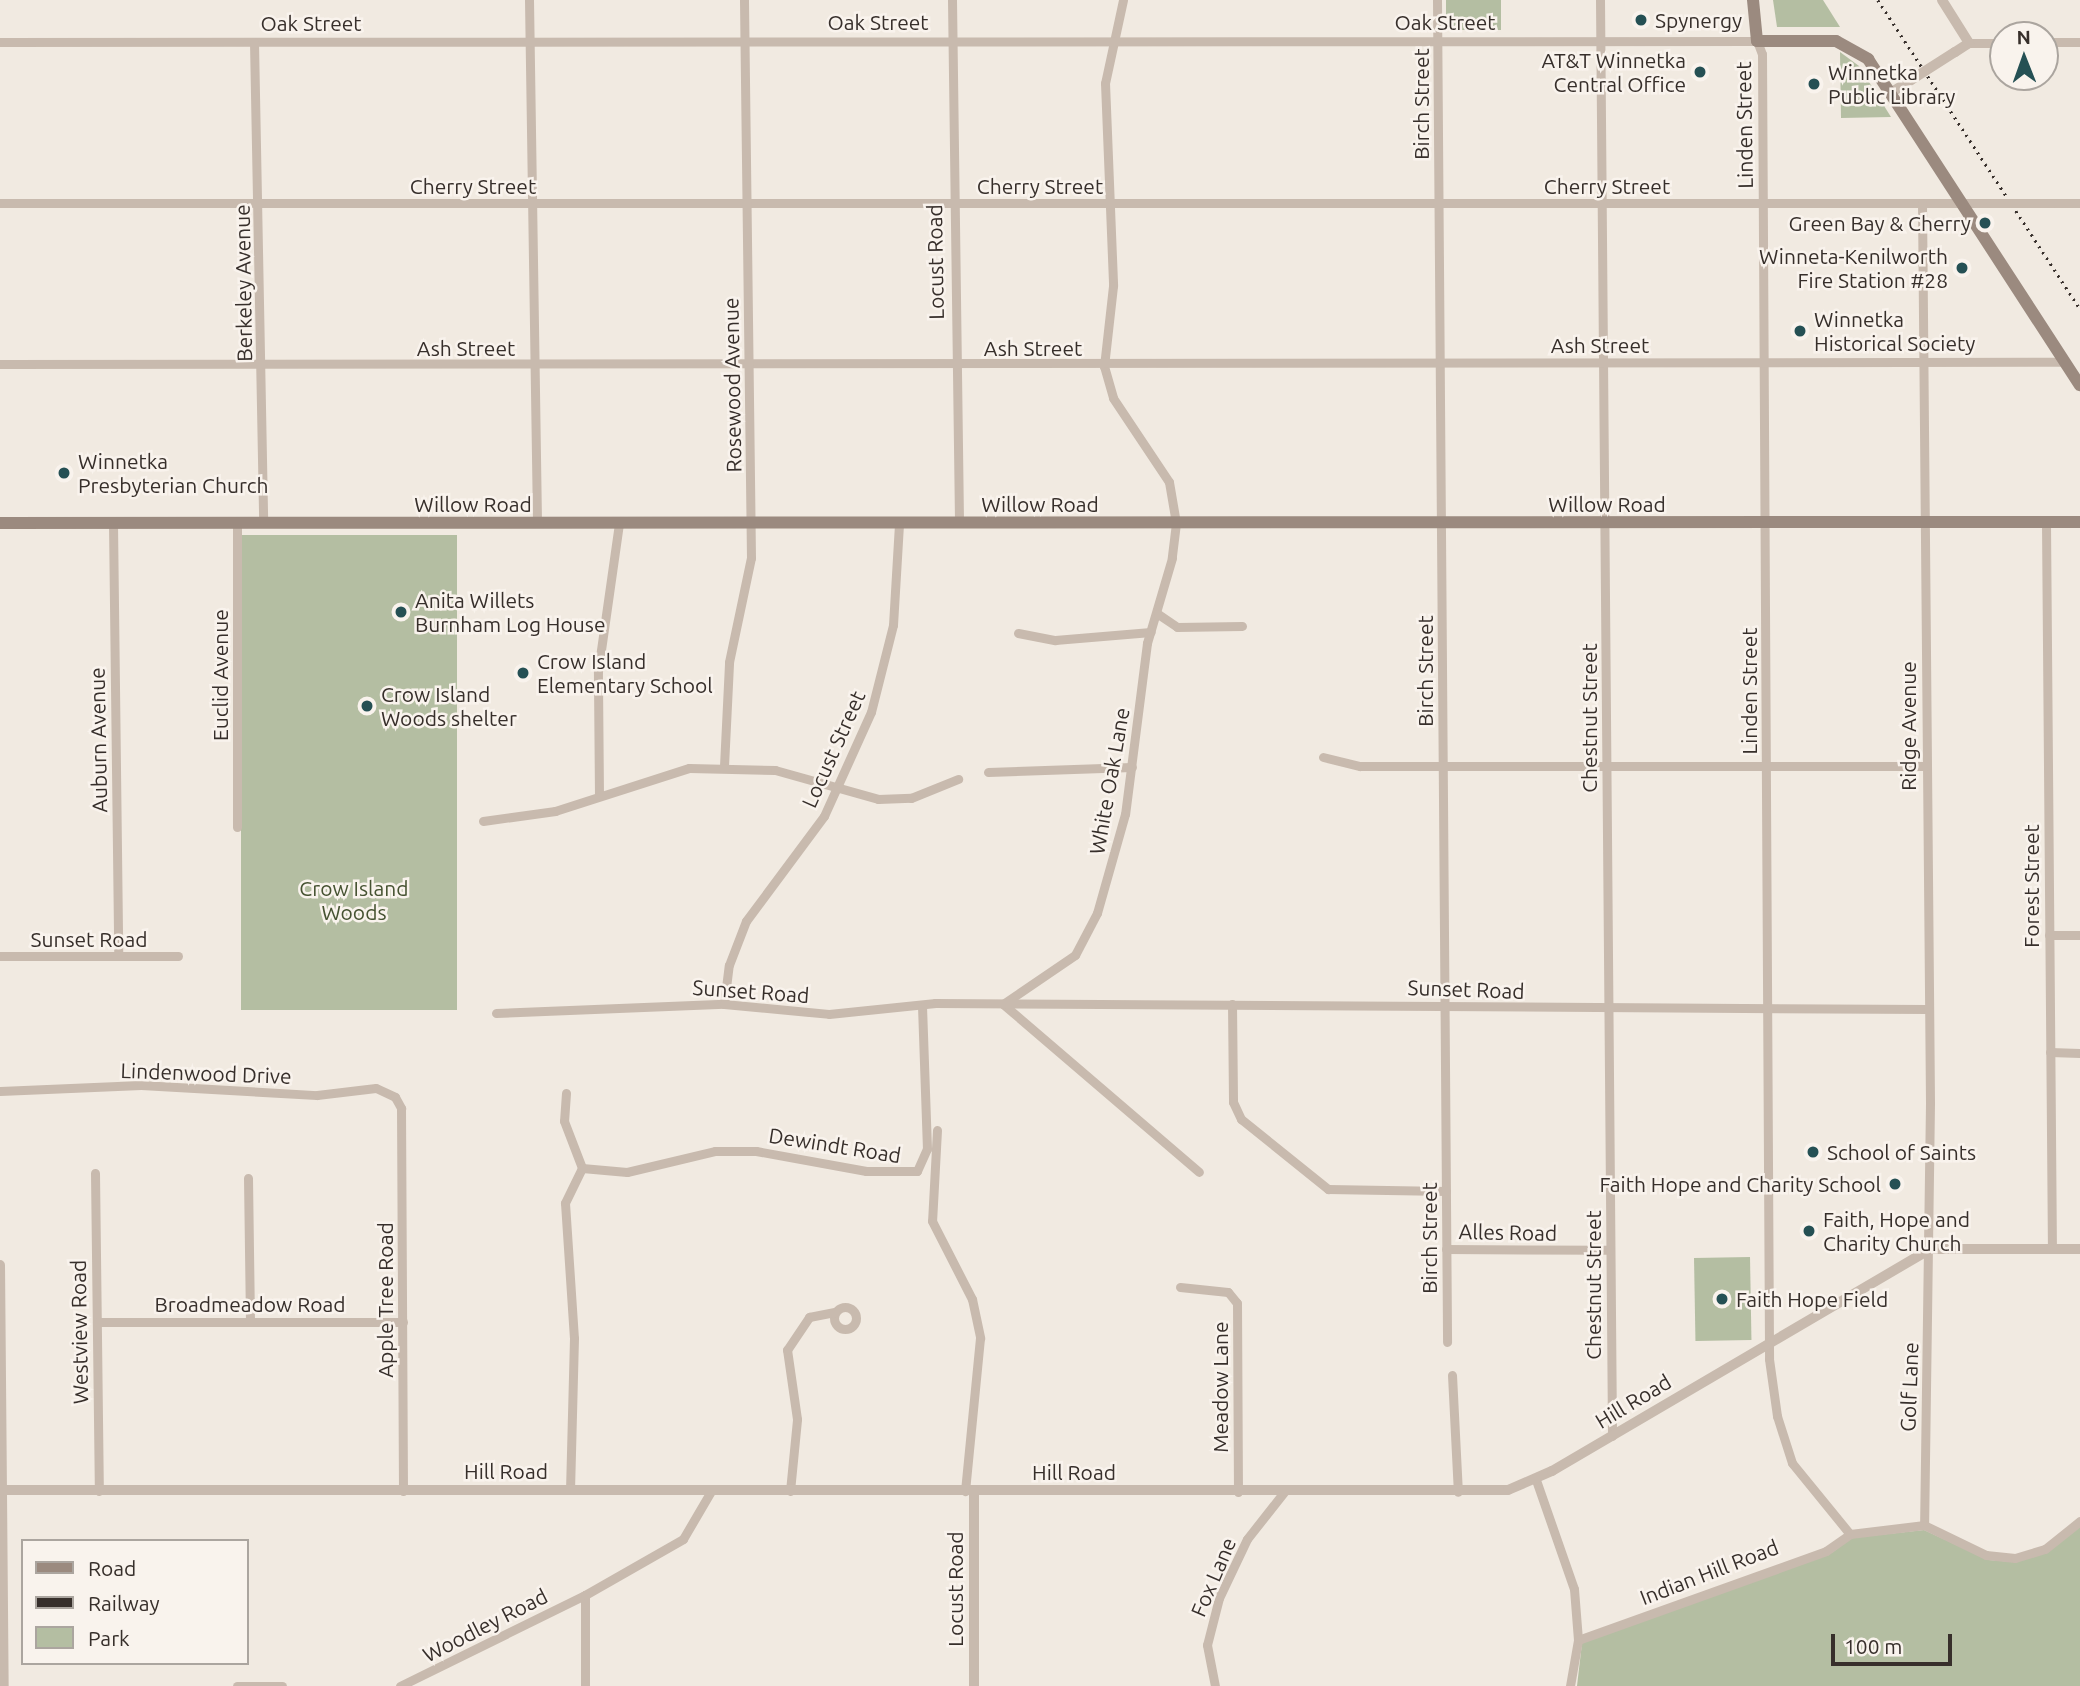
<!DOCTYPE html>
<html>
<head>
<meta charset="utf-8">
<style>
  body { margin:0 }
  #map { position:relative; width:2080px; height:1686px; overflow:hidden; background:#f1eae1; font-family:Ubuntu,sans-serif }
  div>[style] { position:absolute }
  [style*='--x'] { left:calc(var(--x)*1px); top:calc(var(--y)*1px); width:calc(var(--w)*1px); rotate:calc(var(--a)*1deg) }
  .green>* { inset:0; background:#b4bea2; transform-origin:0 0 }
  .minor>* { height:9px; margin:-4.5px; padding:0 4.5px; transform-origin:4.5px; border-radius:4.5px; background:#c8baae }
  .minor>.ring { margin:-4.5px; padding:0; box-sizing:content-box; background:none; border:9px solid #c8baae; border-radius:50% }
  .tertiary>* { height:10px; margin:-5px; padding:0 5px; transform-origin:5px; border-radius:5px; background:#c8baae }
  .secondary>* { height:12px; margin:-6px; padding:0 6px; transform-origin:6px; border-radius:6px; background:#9b8a7f }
  .rail>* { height:2.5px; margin-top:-1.25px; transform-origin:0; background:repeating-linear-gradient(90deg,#372f2b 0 2px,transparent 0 7px) }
  .minor-bridge>* { height:9px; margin:-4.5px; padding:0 4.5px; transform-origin:4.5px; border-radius:4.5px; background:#c8baae }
  .tertiary-bridge>* { height:10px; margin:-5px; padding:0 5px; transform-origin:5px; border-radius:5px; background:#c8baae }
  .dots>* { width:19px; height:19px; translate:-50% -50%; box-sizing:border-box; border:4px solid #f9f3ed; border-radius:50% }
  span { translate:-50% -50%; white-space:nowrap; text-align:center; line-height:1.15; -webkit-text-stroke:5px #f9f3ed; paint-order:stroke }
  .poi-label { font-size:21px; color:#372f2b }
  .left { translate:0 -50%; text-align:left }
  .right { translate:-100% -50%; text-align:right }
  .street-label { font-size:21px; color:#372f2b }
  .park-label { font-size:21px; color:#465332 }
  .legend { position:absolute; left:21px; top:1539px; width:228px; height:126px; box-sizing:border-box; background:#f9f3ed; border:2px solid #aba59f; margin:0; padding:9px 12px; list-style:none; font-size:21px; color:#372f2b }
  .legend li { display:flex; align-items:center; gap:14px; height:35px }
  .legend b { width:35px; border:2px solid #aba59f }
  .north { position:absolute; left:1989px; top:21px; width:70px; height:70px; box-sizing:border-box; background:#f9f3ed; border:2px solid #aba59f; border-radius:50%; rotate:359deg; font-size:19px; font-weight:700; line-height:28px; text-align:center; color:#372f2b }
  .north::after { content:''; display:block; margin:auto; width:24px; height:32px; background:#255054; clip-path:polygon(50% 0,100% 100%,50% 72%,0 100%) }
  .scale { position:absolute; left:1831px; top:1634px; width:121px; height:32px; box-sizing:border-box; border:4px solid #372f2b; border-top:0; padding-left:9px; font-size:21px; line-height:24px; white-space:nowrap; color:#372f2b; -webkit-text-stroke:5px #f9f3ed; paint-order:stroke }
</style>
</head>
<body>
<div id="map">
  <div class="green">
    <div style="left:1446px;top:0;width:55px;height:30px"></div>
    <div style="clip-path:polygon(1773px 0,1823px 0,1840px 27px,1777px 27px)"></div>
    <div style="clip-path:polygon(1840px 52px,1859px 66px,1891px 117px,1841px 118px)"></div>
    <div style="left:241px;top:535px;width:216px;height:475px"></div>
    <div style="left:1750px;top:1257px;width:83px;height:56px;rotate:89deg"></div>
    <div style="clip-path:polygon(2080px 1524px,2080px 1686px,1577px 1686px,1582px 1643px,1833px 1552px,1851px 1538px,1924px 1530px,1989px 1560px,2014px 1562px,2047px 1550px)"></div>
  </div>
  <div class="minor">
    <div style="--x:529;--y:0;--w:523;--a:89.12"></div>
    <div style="--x:952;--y:0;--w:523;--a:89.23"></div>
    <div style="--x:1123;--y:0;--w:85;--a:102.2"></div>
    <div style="--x:1105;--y:83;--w:203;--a:87.7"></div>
    <div style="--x:1113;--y:286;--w:81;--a:96.4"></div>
    <div style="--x:1104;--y:366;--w:33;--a:74"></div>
    <div style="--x:1113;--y:398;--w:101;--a:56.3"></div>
    <div style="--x:1169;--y:482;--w:42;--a:80.3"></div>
    <div style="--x:1176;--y:523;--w:35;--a:97"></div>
    <div style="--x:1172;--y:558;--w:89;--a:106.4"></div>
    <div style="--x:1147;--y:643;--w:172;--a:97.3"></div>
    <div style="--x:1125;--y:814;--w:103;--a:105.8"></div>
    <div style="--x:1097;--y:913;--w:47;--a:117.6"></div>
    <div style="--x:1075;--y:955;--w:87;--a:145.8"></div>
    <div style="--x:1003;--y:1004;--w:258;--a:40.6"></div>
    <div style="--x:1437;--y:0;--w:1342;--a:89.57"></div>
    <div style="--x:1600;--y:0;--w:1436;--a:89.52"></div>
    <div style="--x:0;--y:42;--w:1757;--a:-0.03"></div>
    <div style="--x:1757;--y:41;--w:14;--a:69"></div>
    <div style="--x:1762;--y:54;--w:1305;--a:89.69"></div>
    <div style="--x:1769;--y:1359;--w:58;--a:82"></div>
    <div style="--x:1777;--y:1416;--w:49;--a:72.3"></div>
    <div style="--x:1792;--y:1463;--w:92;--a:50.8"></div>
    <div style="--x:254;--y:42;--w:481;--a:88.9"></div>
    <div style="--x:2045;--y:42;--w:35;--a:0"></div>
    <div style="--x:1969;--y:43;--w:34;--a:0"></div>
    <div style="--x:0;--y:203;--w:1991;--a:0"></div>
    <div style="--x:1922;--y:203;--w:900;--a:89.49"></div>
    <div style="--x:1930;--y:1103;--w:422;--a:90.8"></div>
    <div style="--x:2053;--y:203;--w:27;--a:0"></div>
    <div style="--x:0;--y:364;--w:2065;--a:-0.06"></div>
    <div style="--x:113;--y:523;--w:433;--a:89.3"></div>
    <div style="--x:237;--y:523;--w:304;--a:90"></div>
    <div style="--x:2046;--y:523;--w:726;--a:89.53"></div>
    <div style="--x:1158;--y:614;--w:23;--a:34"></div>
    <div style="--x:1177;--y:627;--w:65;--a:-0.9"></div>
    <div style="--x:1018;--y:633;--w:38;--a:11"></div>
    <div style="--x:1055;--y:640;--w:96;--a:-4.8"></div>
    <div style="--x:1323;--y:757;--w:38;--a:14"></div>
    <div style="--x:1360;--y:766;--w:566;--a:0"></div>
    <div style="--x:724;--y:766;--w:104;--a:-87.2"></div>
    <div style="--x:729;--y:662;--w:106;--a:-78.1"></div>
    <div style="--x:751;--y:558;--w:558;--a:-90.72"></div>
    <div style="--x:988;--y:772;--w:144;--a:-2"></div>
    <div style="--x:599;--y:796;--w:125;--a:-90.5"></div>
    <div style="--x:598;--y:671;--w:149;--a:-81.9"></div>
    <div style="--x:483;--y:821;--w:73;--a:-7.9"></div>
    <div style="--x:555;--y:811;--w:141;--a:-17.8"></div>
    <div style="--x:689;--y:768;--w:86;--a:1.3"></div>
    <div style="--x:775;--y:770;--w:107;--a:15.7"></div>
    <div style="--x:878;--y:799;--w:33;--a:-2"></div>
    <div style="--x:911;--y:798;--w:51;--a:-22"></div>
    <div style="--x:2049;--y:935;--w:31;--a:0"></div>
    <div style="--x:0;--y:956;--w:178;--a:0"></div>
    <div style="--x:724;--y:1004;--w:39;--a:-83"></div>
    <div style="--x:729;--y:965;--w:47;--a:-68.9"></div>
    <div style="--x:746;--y:921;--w:131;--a:-53.4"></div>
    <div style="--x:824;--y:816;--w:114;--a:-65.7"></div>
    <div style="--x:871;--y:712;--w:90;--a:-75.8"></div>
    <div style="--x:893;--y:625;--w:102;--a:-86.6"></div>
    <div style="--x:1232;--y:1004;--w:98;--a:89.4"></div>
    <div style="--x:1233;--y:1102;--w:19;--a:65"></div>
    <div style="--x:1241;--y:1119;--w:112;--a:38.8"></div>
    <div style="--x:1328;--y:1189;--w:118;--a:1"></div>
    <div style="--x:496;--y:1013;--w:228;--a:-2.3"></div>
    <div style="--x:724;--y:1004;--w:105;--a:5.4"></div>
    <div style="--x:829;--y:1014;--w:107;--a:-5.9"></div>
    <div style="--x:935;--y:1003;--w:993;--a:0.35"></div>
    <div style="--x:2050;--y:1052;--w:30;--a:2"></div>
    <div style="--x:0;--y:1091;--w:141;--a:-2.4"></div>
    <div style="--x:141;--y:1085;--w:176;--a:3.3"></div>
    <div style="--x:317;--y:1095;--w:59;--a:-6.8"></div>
    <div style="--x:376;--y:1088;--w:21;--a:25"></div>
    <div style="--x:395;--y:1097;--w:13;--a:61"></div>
    <div style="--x:401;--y:1108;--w:383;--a:89.7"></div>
    <div style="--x:566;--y:1093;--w:28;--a:94"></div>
    <div style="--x:564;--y:1121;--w:50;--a:69"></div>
    <div style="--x:582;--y:1168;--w:39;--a:116"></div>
    <div style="--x:565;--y:1203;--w:135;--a:86.2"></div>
    <div style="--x:574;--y:1338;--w:152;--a:91.5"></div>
    <div style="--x:937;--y:1130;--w:91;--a:93.1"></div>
    <div style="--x:932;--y:1221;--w:88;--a:62.9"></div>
    <div style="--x:972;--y:1299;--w:40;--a:78"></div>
    <div style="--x:980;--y:1338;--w:154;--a:95.6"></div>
    <div style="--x:582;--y:1168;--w:45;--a:5.1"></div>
    <div style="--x:627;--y:1172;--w:90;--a:-13.4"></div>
    <div style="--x:715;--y:1151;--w:41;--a:0"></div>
    <div style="--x:756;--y:1151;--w:112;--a:10.3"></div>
    <div style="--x:866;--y:1171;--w:51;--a:0"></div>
    <div style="--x:917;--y:1171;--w:24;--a:-66"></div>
    <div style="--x:927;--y:1149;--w:142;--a:-92"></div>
    <div style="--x:95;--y:1173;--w:318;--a:89.3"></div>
    <div style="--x:248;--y:1178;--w:144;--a:89.2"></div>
    <div style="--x:1446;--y:1249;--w:164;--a:0.3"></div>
    <div style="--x:1180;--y:1287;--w:48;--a:5.9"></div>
    <div style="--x:1228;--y:1292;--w:14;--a:51"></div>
    <div style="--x:1237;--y:1303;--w:189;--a:89.7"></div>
    <div class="ring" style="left:834px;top:1307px;width:13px;height:13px"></div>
    <div style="--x:97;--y:1322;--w:306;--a:0"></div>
    <div style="--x:1452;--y:1375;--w:117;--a:87.1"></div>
    <div style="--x:1536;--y:1480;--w:115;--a:70.8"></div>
    <div style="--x:1574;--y:1589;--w:51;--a:85.5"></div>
    <div style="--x:1578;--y:1640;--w:47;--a:99.9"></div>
    <div style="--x:790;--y:1491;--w:72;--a:-84.4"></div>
    <div style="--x:797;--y:1419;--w:70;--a:-98.2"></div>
    <div style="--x:787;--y:1350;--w:40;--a:-56"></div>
    <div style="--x:809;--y:1317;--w:26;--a:-11"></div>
    <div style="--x:1578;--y:1640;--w:263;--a:-19.7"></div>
    <div style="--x:1826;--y:1551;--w:29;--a:-35"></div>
    <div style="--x:1850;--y:1534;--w:75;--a:-6.9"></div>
    <div style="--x:1924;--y:1525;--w:69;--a:25.8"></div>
    <div style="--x:1986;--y:1555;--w:29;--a:6"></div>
    <div style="--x:2015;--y:1558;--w:31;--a:-17"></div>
    <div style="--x:2045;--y:1549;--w:45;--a:-38.7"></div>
    <div style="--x:237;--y:1686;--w:45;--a:0"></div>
    <div style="--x:400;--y:1686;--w:206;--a:-26.2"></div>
    <div style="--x:585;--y:1686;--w:91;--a:-90"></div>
    <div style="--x:585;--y:1595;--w:113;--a:-29.7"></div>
    <div style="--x:683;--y:1539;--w:56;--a:-59.7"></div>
    <div style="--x:1215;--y:1686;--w:42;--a:-101"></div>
    <div style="--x:1207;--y:1645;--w:49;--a:-75.7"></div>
    <div style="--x:1219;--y:1598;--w:65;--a:-64.6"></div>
    <div style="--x:1247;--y:1539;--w:60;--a:-51.8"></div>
  </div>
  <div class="tertiary">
    <div style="--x:1942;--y:0;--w:51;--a:57.9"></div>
    <div style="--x:1969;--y:43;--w:17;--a:147"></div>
    <div style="--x:1892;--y:92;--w:22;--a:-32"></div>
    <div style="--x:0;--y:1265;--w:421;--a:89.5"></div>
    <div style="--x:0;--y:1490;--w:1508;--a:0"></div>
    <div style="--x:1508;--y:1490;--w:48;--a:-23.4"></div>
    <div style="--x:1552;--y:1471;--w:438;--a:-30.4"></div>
    <div style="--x:1930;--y:1249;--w:150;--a:0"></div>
    <div style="--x:974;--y:1491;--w:195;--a:90"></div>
  </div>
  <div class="secondary">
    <div style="--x:1753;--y:0;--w:41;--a:84.4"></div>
    <div style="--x:1757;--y:41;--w:79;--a:0"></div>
    <div style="--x:1836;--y:41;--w:37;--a:29"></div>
    <div style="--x:1868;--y:59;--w:389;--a:57"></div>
    <div style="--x:0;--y:523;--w:2080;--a:-0.03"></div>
  </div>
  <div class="rail">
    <div style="--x:1878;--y:0;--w:369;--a:56.8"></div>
  </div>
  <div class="minor-bridge">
    <div style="--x:1991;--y:203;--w:62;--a:0"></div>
  </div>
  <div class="tertiary-bridge">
    <div style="--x:1911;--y:80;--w:52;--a:-32.5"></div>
  </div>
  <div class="dots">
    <div style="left:1641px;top:20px;background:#255054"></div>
    <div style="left:1700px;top:72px;background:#255054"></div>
    <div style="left:1814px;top:84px;background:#255054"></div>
    <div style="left:1985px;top:223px;background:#255054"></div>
    <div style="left:1962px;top:268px;background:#255054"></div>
    <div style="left:1800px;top:331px;background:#255054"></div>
    <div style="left:64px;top:473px;background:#255054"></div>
    <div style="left:401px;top:612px;background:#255054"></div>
    <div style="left:523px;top:673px;background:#255054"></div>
    <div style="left:367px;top:706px;background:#255054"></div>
    <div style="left:1813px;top:1152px;background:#255054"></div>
    <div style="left:1895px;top:1184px;background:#255054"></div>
    <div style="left:1809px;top:1231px;background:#255054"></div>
    <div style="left:1722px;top:1299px;background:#255054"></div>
  </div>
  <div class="poi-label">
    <span class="left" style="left:1655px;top:20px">Spynergy</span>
    <span class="right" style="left:1686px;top:72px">AT&amp;T Winnetka<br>Central Office</span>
    <span class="left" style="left:1828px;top:84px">Winnetka<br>Public Library</span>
    <span class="right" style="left:1971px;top:223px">Green Bay &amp; Cherry</span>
    <span class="right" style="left:1948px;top:268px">Winneta-Kenilworth<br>Fire Station #28</span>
    <span class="left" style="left:1814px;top:331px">Winnetka<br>Historical Society</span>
    <span class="left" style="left:78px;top:473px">Winnetka<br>Presbyterian Church</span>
    <span class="left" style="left:415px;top:612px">Anita Willets<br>Burnham Log House</span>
    <span class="left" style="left:537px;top:673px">Crow Island<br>Elementary School</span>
    <span class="left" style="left:381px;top:706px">Crow Island<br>Woods shelter</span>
    <span class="left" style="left:1827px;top:1152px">School of Saints</span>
    <span class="right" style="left:1881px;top:1184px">Faith Hope and Charity School</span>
    <span class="left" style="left:1823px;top:1231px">Faith, Hope and<br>Charity Church</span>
    <span class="left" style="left:1736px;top:1299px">Faith Hope Field</span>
  </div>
  <div class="street-label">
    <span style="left:878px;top:22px">Oak Street</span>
    <span style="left:1445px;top:22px">Oak Street</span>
    <span style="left:311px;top:23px">Oak Street</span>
    <span style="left:1421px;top:104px;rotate:-90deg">Birch Street</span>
    <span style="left:1744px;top:125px;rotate:-91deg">Linden Street</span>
    <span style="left:473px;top:186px">Cherry Street</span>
    <span style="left:1040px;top:186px">Cherry Street</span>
    <span style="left:1607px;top:186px">Cherry Street</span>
    <span style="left:935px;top:262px;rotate:-91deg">Locust Road</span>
    <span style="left:243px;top:283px;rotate:-91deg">Berkeley Avenue</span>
    <span style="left:1600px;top:345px">Ash Street</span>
    <span style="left:466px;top:348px">Ash Street</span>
    <span style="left:1033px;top:348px">Ash Street</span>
    <span style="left:732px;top:385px;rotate:-91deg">Rosewood Avenue</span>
    <span style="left:473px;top:504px">Willow Road</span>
    <span style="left:1040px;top:504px">Willow Road</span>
    <span style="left:1607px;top:504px">Willow Road</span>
    <span style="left:1425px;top:671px;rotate:-90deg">Birch Street</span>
    <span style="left:220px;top:675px;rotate:-90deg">Euclid Avenue</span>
    <span style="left:1749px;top:691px;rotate:-90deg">Linden Street</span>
    <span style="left:1589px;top:718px;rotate:-90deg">Chestnut Street</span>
    <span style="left:1908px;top:726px;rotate:-90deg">Ridge Avenue</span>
    <span style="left:98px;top:740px;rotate:-91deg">Auburn Avenue</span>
    <span style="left:833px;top:749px;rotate:-66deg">Locust Street</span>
    <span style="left:1109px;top:781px;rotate:-80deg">White Oak Lane</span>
    <span style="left:2031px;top:886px;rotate:-90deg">Forest Street</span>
    <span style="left:89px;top:939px">Sunset Road</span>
    <span style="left:1466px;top:989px;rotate:2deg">Sunset Road</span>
    <span style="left:751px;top:991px;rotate:4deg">Sunset Road</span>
    <span style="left:206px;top:1073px;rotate:2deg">Lindenwood Drive</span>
    <span style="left:835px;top:1145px;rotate:9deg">Dewindt Road</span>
    <span style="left:1508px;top:1232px;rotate:1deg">Alles Road</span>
    <span style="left:1429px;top:1238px;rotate:-90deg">Birch Street</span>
    <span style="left:1593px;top:1285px;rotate:-90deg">Chestnut Street</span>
    <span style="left:385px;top:1300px;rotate:-90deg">Apple Tree Road</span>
    <span style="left:250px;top:1304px">Broadmeadow Road</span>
    <span style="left:79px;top:1332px;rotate:-91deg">Westview Road</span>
    <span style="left:1220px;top:1387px;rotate:-90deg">Meadow Lane</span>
    <span style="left:1909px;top:1387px;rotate:-88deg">Golf Lane</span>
    <span style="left:1633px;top:1401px;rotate:-31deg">Hill Road</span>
    <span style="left:506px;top:1471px">Hill Road</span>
    <span style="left:1074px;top:1472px">Hill Road</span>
    <span style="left:1709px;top:1572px;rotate:-21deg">Indian Hill Road</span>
    <span style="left:1213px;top:1577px;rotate:-67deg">Fox Lane</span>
    <span style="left:955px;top:1589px;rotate:-90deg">Locust Road</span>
    <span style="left:485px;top:1625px;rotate:-27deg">Woodley Road</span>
  </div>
  <div class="park-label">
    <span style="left:354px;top:900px">Crow Island<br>Woods</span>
  </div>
  <ul class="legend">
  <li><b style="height:9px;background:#9b8a7f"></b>Road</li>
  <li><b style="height:9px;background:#372f2b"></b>Railway</li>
  <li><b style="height:19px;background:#b4bea2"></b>Park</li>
  </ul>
  <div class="north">N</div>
  <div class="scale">100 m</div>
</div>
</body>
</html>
